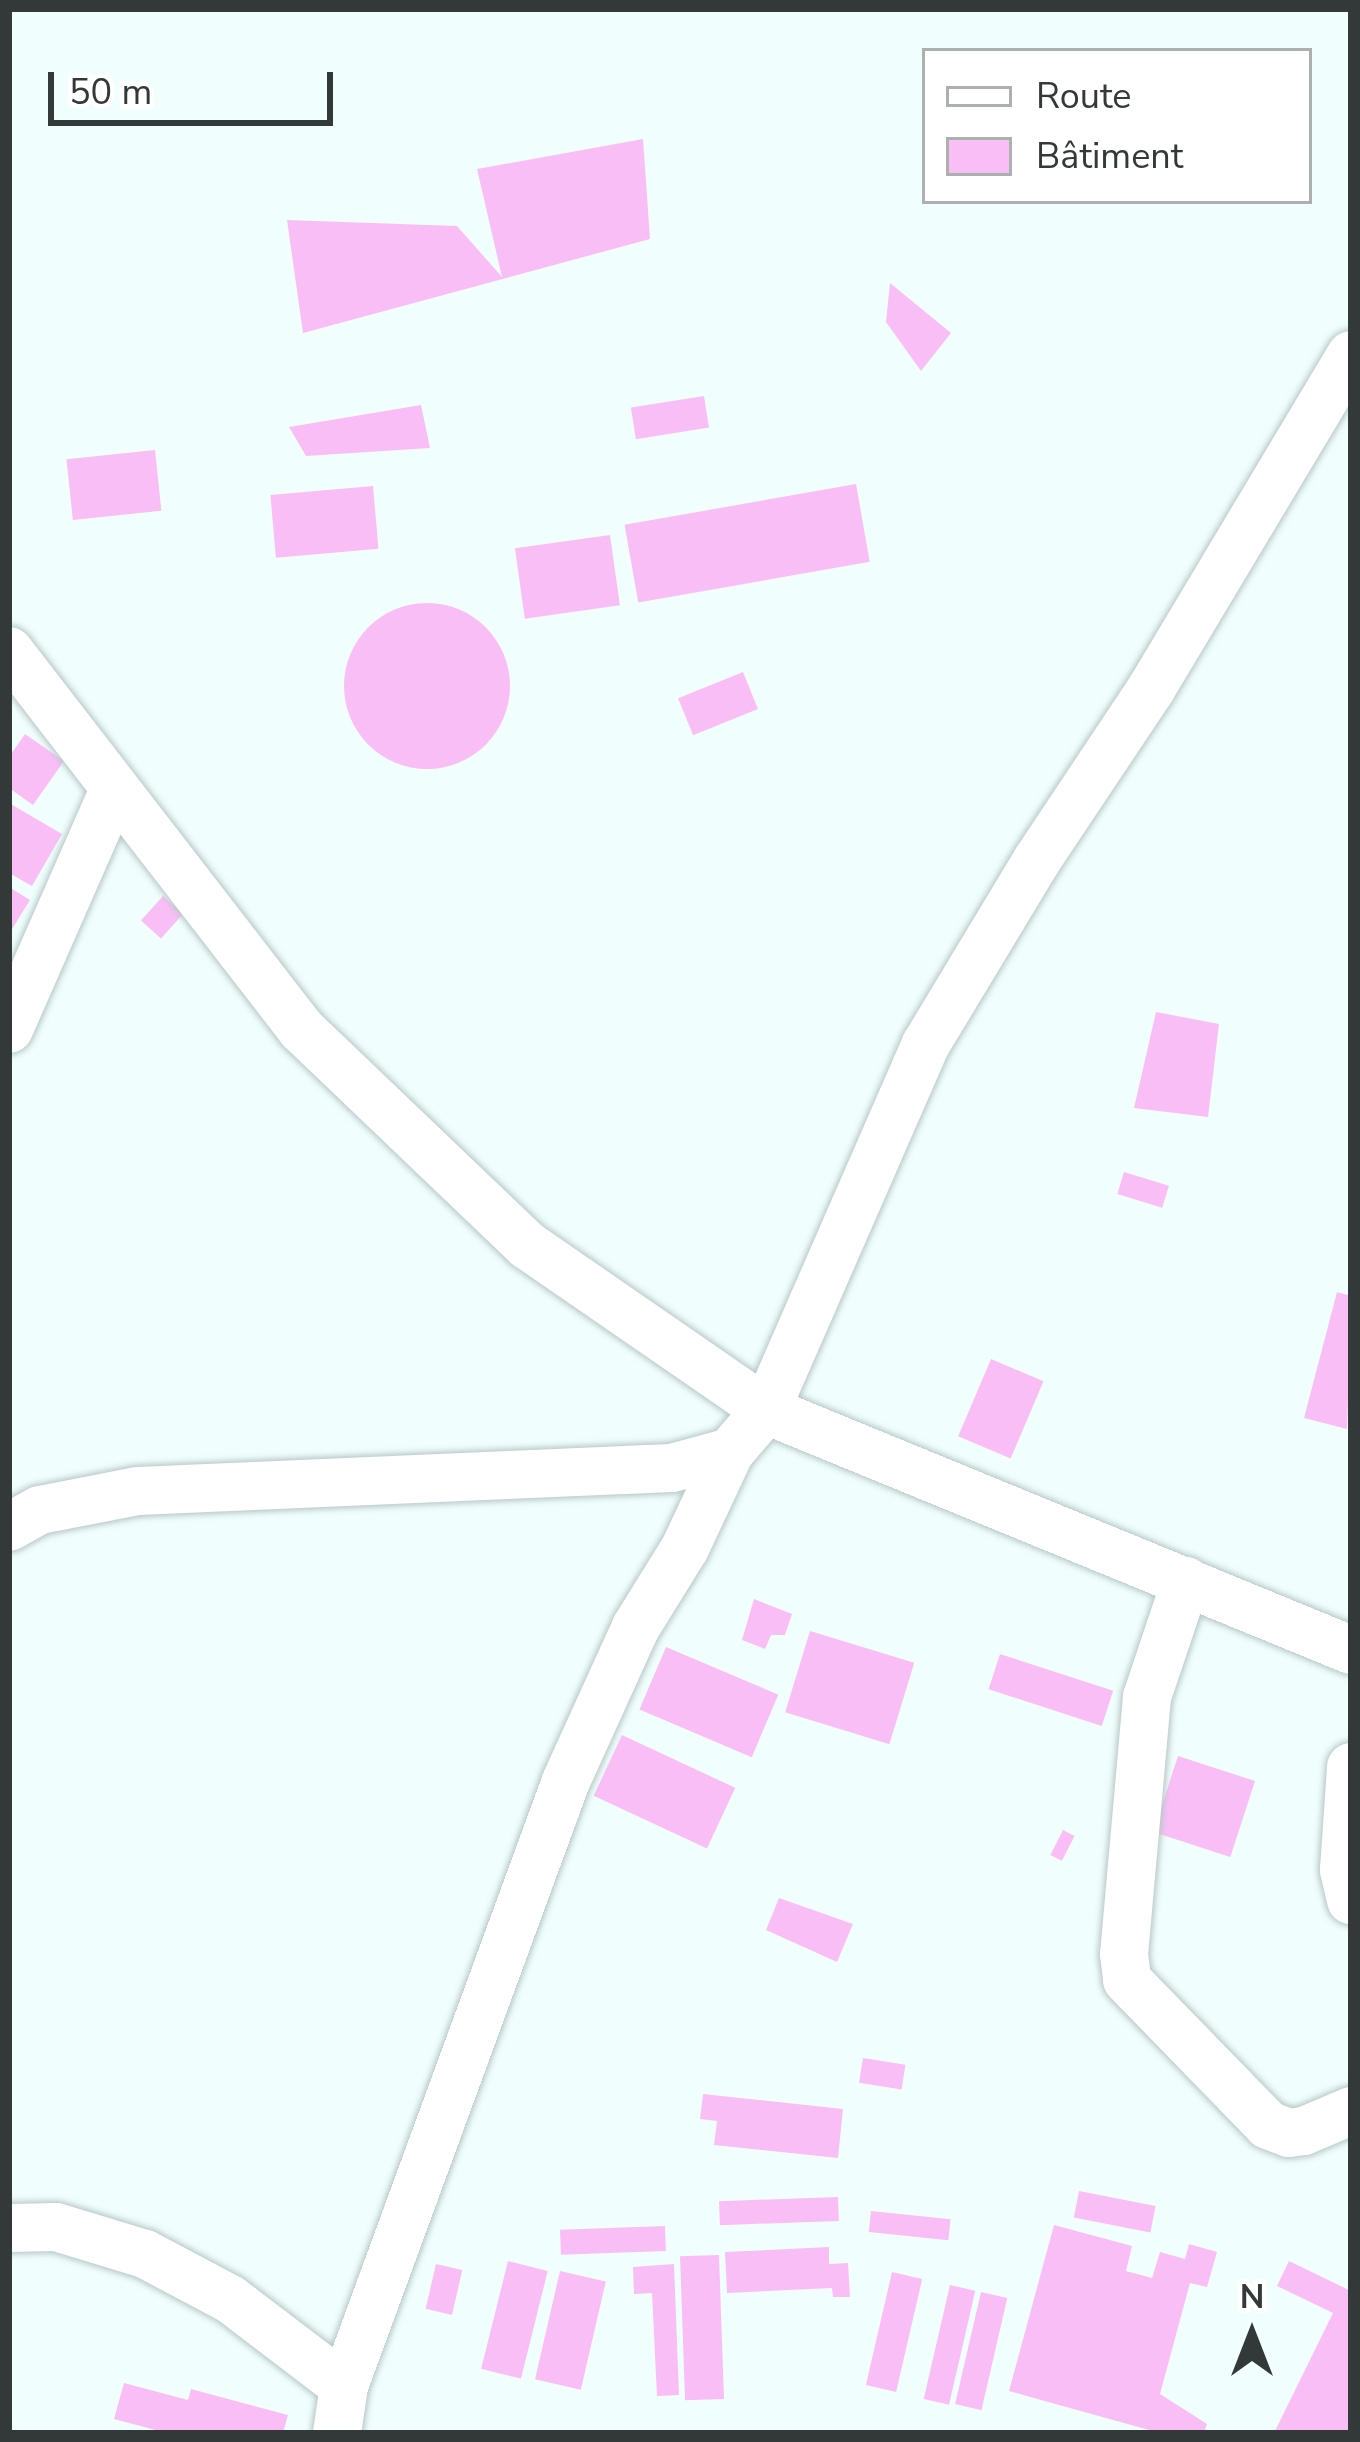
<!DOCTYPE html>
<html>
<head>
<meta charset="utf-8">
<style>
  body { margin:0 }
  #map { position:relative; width:1360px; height:2442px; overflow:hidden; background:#f1fefe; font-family:"Nunito Sans",sans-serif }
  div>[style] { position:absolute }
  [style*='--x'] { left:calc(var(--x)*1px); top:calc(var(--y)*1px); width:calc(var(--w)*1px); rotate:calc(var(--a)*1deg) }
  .building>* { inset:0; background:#fabef6; transform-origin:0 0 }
  .round { border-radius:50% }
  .roads { filter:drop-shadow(0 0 3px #b7c7c7) drop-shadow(0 0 3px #b7c7c7) }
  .minor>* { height:48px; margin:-24px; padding:0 24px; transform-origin:24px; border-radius:24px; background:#fff }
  span { translate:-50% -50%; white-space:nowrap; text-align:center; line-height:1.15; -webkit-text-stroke:10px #fff; paint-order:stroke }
  .frame { position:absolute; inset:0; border:12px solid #333939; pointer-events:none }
  .legend { position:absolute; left:922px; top:48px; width:390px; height:156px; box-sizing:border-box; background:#fff; border:3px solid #adb0b0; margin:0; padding:15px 21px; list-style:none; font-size:36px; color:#333939 }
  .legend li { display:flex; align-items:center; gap:24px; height:60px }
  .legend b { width:60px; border:3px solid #adb0b0 }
  .north { position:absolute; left:1192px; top:2274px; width:120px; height:120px; -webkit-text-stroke:9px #fff; paint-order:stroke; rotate:0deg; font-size:33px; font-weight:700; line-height:48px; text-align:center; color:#333939 }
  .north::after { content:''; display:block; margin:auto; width:42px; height:54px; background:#333939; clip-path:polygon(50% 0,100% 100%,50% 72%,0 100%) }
  .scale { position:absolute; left:48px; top:72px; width:285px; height:54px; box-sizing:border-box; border:6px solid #333939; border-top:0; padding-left:15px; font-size:36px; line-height:42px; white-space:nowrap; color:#333939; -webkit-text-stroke:9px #fff; paint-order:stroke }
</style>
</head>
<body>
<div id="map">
  <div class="building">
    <div style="clip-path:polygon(643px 139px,650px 239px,303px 333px,287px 220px,457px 226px,502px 277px,477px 169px)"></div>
    <div style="clip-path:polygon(890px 283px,951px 333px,921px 371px,886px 322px)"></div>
    <div style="left:704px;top:396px;width:32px;height:74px;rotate:81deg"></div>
    <div style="clip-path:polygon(421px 405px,430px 448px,306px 456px,289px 427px)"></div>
    <div style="left:155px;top:450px;width:61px;height:89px;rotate:84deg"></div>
    <div style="left:856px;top:484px;width:79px;height:235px;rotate:80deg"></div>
    <div style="left:373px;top:486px;width:63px;height:103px;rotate:85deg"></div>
    <div style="left:610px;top:535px;width:71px;height:96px;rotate:82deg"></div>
    <div class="round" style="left:344px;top:603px;width:166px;height:166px"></div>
    <div style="left:743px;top:672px;width:40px;height:70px;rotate:68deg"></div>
    <div style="clip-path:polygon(25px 734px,64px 761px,33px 805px,9px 788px,9px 757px)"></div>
    <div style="clip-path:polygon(9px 803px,62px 834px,32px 886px,9px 873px)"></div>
    <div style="clip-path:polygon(9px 887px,30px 900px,9px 934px)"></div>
    <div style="left:163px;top:896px;width:27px;height:33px;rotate:42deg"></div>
    <div style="clip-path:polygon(1156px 1012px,1219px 1024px,1208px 1117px,1134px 1108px)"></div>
    <div style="left:1124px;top:1172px;width:47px;height:23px;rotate:17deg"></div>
    <div style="clip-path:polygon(1337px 1292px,1351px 1296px,1347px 1429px,1304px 1418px)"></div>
    <div style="left:991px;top:1359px;width:57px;height:84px;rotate:23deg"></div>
    <div style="clip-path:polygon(754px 1599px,792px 1614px,785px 1635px,771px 1635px,765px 1649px,742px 1640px)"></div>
    <div style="left:810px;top:1631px;width:109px;height:85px;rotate:17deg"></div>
    <div style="left:666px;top:1647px;width:122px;height:68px;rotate:23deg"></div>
    <div style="left:1000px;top:1654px;width:119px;height:37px;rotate:18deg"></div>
    <div style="left:622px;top:1735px;width:125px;height:67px;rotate:25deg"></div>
    <div style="left:1178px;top:1756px;width:81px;height:80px;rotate:18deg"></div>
    <div style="left:1063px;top:1830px;width:13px;height:28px;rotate:27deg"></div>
    <div style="clip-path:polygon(779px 1898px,853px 1924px,837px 1962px,766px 1930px)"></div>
    <div style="left:863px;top:2058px;width:43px;height:25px;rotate:9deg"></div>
    <div style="clip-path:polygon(703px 2094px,843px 2109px,838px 2158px,714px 2145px,717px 2121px,700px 2119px)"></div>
    <div style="left:1079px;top:2191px;width:78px;height:27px;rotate:11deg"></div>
    <div style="left:838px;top:2197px;width:24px;height:119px;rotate:88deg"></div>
    <div style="left:871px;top:2211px;width:80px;height:21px;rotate:6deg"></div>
    <div style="clip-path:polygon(1054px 2225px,1132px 2246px,1126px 2271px,1152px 2278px,1160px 2252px,1185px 2259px,1189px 2244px,1217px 2252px,1207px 2287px,1190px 2283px,1160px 2394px,1207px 2424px,1204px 2433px,1160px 2433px,1009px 2391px)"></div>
    <div style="left:665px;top:2226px;width:25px;height:105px;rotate:88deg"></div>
    <div style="clip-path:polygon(829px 2247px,829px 2264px,848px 2263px,850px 2297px,833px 2297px,832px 2288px,727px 2293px,725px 2252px)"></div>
    <div style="left:719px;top:2255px;width:144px;height:39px;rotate:88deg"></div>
    <div style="left:508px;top:2261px;width:41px;height:111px;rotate:14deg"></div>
    <div style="clip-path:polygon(1289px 2261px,1351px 2291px,1351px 2433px,1274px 2433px,1333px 2313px,1277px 2286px)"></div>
    <div style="left:436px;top:2264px;width:27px;height:46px;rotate:13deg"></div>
    <div style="clip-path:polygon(674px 2264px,679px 2395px,657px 2396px,652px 2293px,634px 2294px,633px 2267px)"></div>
    <div style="left:560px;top:2271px;width:47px;height:111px;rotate:13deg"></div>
    <div style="left:892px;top:2272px;width:31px;height:116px;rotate:13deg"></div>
    <div style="left:950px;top:2285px;width:26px;height:117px;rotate:13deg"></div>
    <div style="left:981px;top:2292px;width:27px;height:115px;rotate:13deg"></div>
    <div style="clip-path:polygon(124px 2383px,188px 2400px,191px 2389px,288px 2415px,283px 2433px,167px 2433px,114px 2419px)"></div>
  </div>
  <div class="roads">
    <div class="minor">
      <div style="--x:9;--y:651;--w:478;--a:52.3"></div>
      <div style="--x:301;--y:1029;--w:313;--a:43.7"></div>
      <div style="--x:527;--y:1245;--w:290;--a:34.6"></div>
      <div style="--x:766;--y:1410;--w:632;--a:22.31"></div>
      <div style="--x:9;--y:1029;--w:263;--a:-66.3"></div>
      <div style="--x:9;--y:1527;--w:35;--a:-29"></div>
      <div style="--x:40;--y:1510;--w:100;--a:-11"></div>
      <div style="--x:138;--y:1491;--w:534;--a:-2.47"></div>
      <div style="--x:672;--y:1468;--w:60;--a:-15.4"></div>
      <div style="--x:730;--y:1452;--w:55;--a:-49.4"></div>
      <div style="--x:766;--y:1410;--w:399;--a:-66.4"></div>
      <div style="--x:926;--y:1044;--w:215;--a:-58.9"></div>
      <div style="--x:1037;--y:860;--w:206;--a:-56.3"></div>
      <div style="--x:1151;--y:689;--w:389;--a:-59.1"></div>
      <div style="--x:1186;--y:1581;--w:122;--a:108.6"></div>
      <div style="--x:1147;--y:1697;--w:258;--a:95.1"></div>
      <div style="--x:1124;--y:1954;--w:26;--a:83"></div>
      <div style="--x:1127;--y:1980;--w:202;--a:45.8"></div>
      <div style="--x:1268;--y:2125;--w:22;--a:21"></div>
      <div style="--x:1289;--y:2133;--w:15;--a:-8"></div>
      <div style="--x:1304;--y:2131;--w:51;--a:-23.1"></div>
      <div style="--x:1351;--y:1767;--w:103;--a:93.9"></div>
      <div style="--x:1344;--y:1870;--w:31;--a:77"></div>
      <div style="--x:9;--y:2228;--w:47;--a:-1.2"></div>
      <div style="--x:56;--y:2227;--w:93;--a:16.9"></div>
      <div style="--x:145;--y:2254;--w:96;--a:27.9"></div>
      <div style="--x:230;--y:2299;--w:143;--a:37.3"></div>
      <div style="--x:337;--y:2433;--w:48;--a:-81.5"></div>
      <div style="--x:344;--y:2386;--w:644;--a:-69.85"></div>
      <div style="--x:566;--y:1781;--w:169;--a:-65.6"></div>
      <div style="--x:636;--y:1627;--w:93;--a:-58.2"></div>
      <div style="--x:685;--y:1548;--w:106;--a:-64.9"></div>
    </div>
  </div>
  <div class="frame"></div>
  <ul class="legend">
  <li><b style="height:15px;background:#fff"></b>Route</li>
  <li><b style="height:33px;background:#fabef6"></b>Bâtiment</li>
  </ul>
  <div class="north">N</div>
  <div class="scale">50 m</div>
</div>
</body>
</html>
